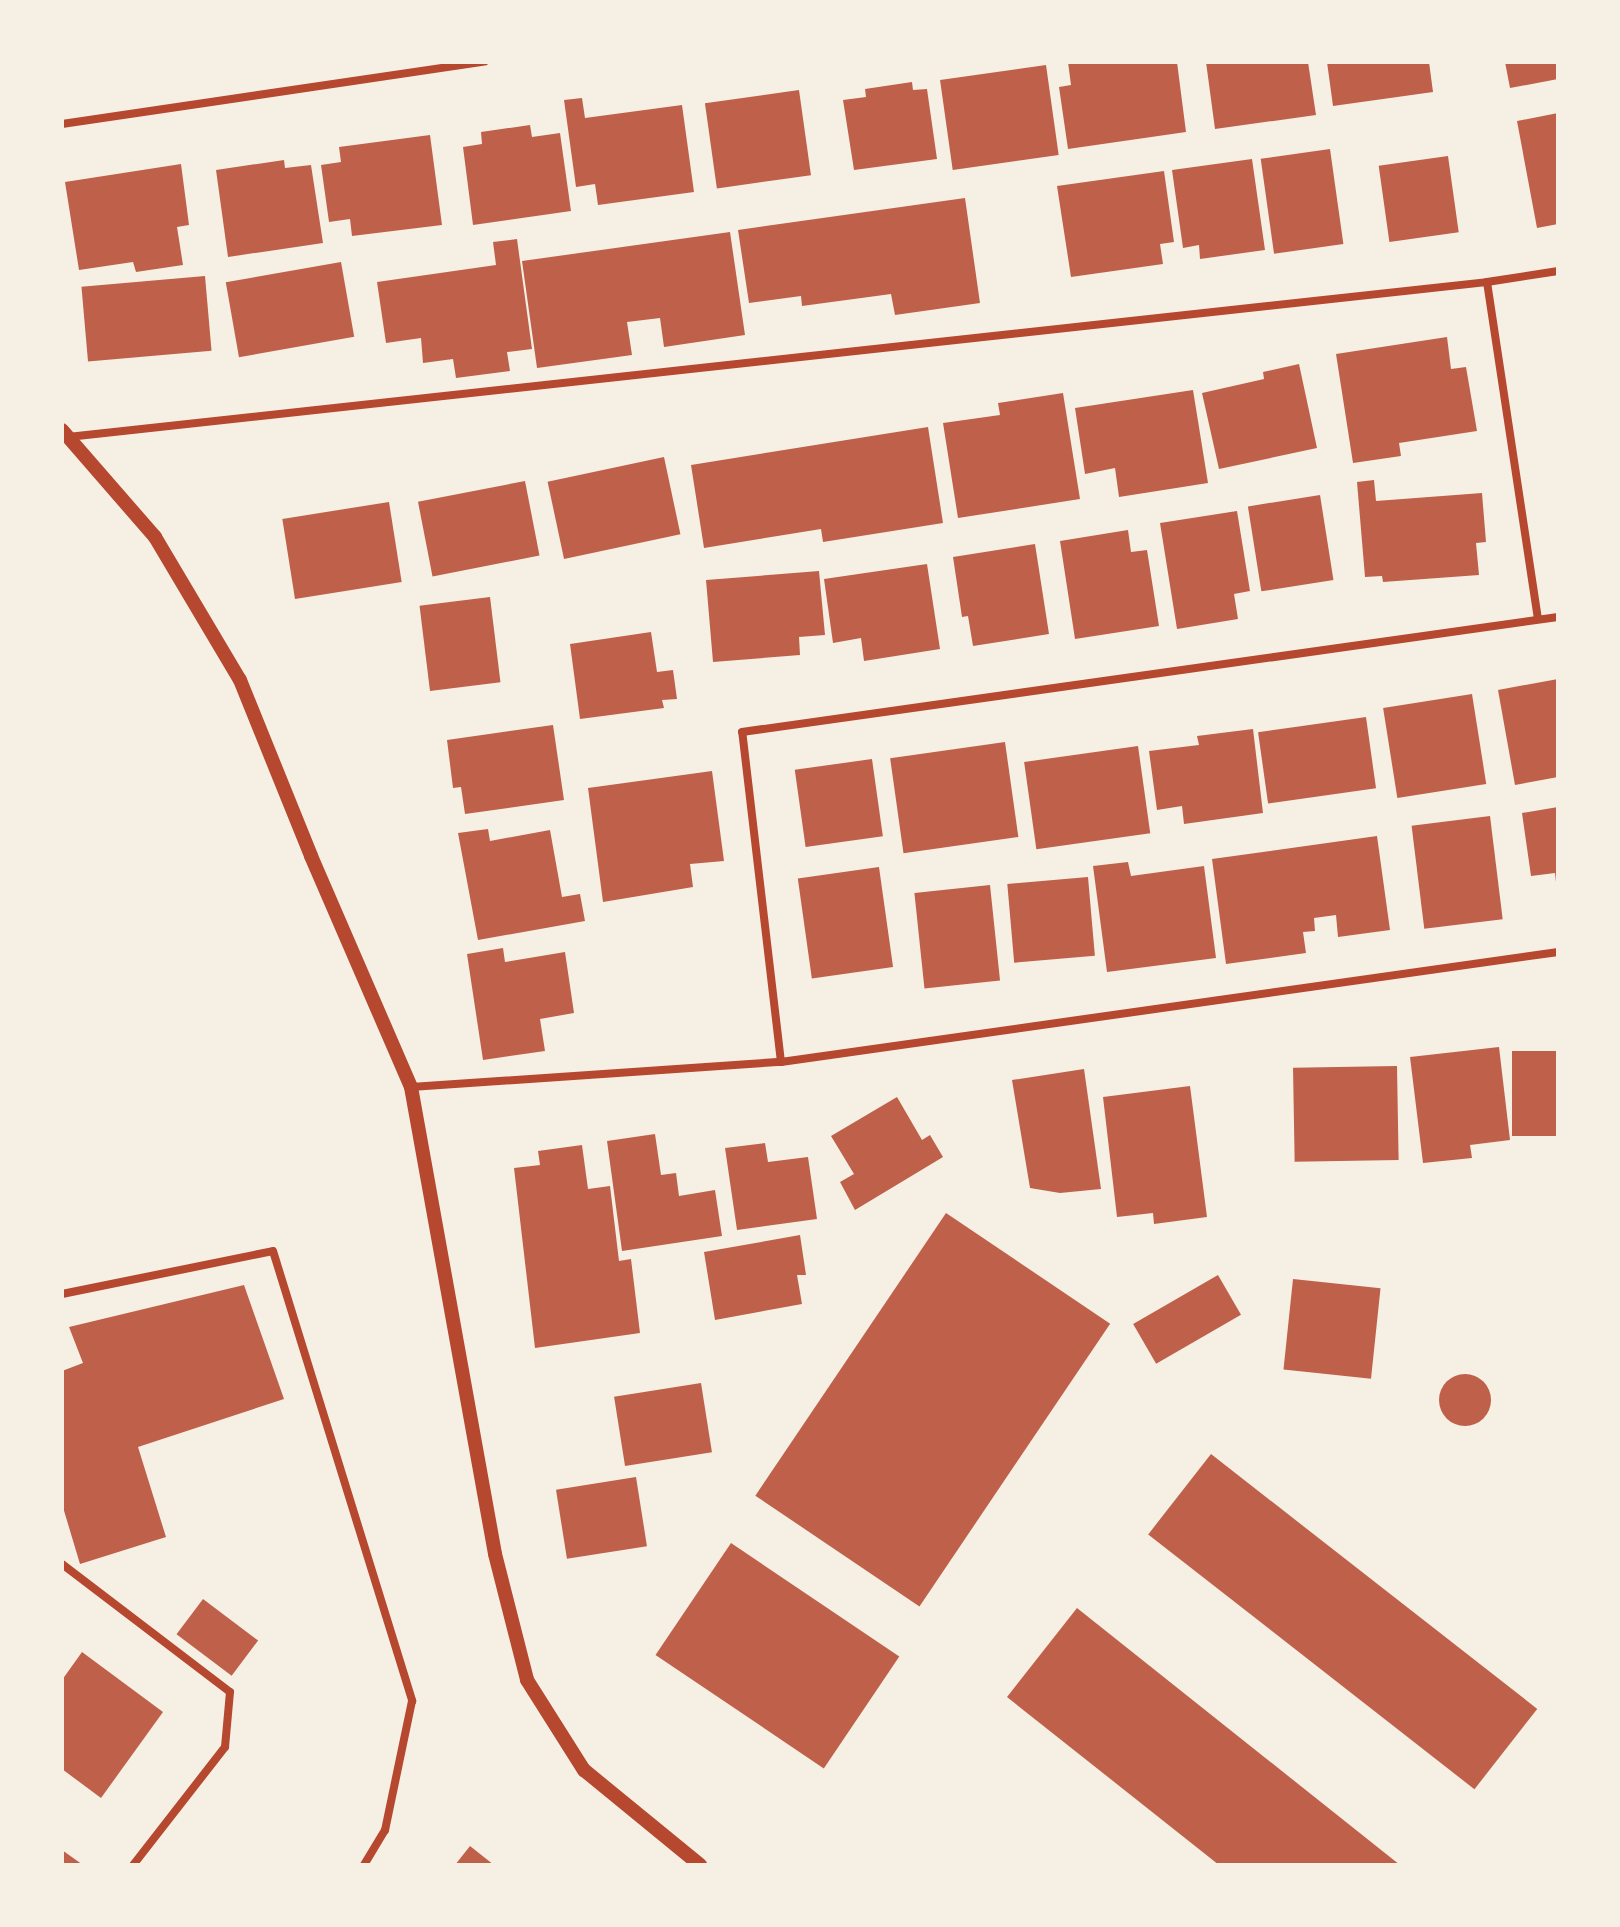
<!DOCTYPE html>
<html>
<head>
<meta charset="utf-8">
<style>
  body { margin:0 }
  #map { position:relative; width:1620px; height:1927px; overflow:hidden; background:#f6efe4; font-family:"PT Sans Narrow",sans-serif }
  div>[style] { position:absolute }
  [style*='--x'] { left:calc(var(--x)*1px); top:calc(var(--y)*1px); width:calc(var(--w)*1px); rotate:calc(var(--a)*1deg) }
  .building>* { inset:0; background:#bf614a; transform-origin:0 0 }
  .round { border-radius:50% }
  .minor>* { height:8px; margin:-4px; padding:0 4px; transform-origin:4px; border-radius:4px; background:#b5482f }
  .tertiary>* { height:14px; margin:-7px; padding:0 7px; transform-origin:7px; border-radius:7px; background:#b5482f }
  span { translate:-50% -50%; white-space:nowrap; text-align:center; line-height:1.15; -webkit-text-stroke:8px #f6efe4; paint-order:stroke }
  .frame { position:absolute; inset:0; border:64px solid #f6efe4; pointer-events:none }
</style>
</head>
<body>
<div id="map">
  <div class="building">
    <div style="clip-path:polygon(1068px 62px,1177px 62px,1186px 132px,1068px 149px,1059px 87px,1071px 85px)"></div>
    <div style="clip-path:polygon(1206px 62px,1308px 62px,1316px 115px,1215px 129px)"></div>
    <div style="clip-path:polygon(1327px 62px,1429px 62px,1433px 92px,1333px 106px)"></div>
    <div style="clip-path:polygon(1505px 62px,1558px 62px,1558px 79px,1510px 88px)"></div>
    <div style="left:1046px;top:65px;width:91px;height:107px;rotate:82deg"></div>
    <div style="clip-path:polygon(912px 82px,913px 90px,927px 89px,937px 159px,854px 170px,843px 100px,866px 97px,865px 89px)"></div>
    <div style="left:799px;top:90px;width:86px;height:95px;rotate:82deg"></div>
    <div style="clip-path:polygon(582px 98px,585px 118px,682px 105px,694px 192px,598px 205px,595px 184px,576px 187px,564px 100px)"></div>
    <div style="clip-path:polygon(1558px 113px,1558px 224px,1537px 228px,1517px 121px)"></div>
    <div style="clip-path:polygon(530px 125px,532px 137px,560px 133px,571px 211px,473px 225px,463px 147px,482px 144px,481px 132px)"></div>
    <div style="clip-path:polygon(430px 135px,442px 225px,352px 236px,350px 219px,329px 222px,321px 165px,341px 162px,339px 147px)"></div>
    <div style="left:1330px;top:149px;width:96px;height:70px;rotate:82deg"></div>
    <div style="left:1448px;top:156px;width:77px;height:70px;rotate:82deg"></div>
    <div style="clip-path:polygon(1252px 159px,1265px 250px,1200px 259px,1199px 245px,1183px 248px,1172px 170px)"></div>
    <div style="clip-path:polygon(284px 160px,285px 168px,311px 165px,323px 243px,228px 257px,216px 170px)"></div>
    <div style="clip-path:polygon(181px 164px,189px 225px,177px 227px,183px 265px,136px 272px,133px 262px,79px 270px,65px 182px)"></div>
    <div style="clip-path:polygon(1164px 171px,1174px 242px,1160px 244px,1163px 264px,1071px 277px,1057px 186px)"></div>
    <div style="clip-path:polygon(965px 198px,980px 303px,895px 315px,891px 294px,802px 306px,801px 296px,749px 303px,738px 230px)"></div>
    <div style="clip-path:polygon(730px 232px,745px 335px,664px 347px,660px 318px,627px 322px,632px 355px,537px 368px,522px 261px)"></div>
    <div style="clip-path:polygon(517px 239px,532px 349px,507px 352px,510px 371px,456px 378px,453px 359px,423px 363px,421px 338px,386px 343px,377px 282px,496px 265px,493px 242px)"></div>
    <div style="left:341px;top:262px;width:76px;height:117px;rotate:80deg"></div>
    <div style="left:205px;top:276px;width:75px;height:124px;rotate:85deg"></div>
    <div style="clip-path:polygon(1447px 337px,1451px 369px,1466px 367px,1477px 431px,1399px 443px,1401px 456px,1353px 463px,1336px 354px)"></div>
    <div style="clip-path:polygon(1299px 364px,1317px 448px,1219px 469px,1202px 393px,1264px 379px,1263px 372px)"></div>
    <div style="clip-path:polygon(1193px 390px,1208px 483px,1119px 497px,1115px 468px,1085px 474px,1075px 408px)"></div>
    <div style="clip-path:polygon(1063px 393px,1080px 499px,958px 518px,943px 423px,1000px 415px,998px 403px)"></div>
    <div style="clip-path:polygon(928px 427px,943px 523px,823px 542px,821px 529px,704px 548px,691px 465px)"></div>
    <div style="left:664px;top:457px;width:79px;height:119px;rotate:78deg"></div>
    <div style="clip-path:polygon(1374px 480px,1376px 501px,1482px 493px,1486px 542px,1476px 543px,1479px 575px,1383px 582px,1382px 576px,1365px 577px,1357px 482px)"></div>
    <div style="left:525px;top:481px;width:76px;height:109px;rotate:79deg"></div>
    <div style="left:1320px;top:495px;width:86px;height:73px;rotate:81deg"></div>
    <div style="left:389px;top:502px;width:81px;height:108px;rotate:81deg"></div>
    <div style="clip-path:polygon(1237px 511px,1250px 591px,1234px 594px,1238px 619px,1177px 629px,1160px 523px)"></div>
    <div style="clip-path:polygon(1128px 530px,1131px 552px,1147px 550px,1159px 626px,1075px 639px,1060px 541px)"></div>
    <div style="clip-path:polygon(1035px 544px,1049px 634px,973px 646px,968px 616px,962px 617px,953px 557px)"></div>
    <div style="clip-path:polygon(927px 564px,940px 649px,864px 661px,861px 638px,833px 643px,824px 579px)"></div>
    <div style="clip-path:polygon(819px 571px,825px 635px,799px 637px,800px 655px,713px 662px,706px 580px)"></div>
    <div style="left:490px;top:597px;width:86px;height:71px;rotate:83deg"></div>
    <div style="clip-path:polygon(651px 632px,657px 672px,673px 670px,677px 699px,662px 700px,664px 708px,580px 719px,570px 644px)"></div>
    <div style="clip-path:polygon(1558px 679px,1558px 777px,1515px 785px,1498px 690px)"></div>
    <div style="left:1472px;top:694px;width:91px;height:90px;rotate:81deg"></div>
    <div style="left:1366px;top:717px;width:72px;height:109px;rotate:82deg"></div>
    <div style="clip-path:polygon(553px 725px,564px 800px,465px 814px,461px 787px,453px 788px,447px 740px)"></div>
    <div style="clip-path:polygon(1253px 729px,1263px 813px,1184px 824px,1182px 806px,1157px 810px,1149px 751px,1199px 745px,1197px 736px)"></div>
    <div style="left:1005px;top:742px;width:96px;height:116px;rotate:82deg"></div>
    <div style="left:1138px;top:746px;width:88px;height:115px;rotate:82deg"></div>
    <div style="left:872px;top:759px;width:78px;height:78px;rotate:82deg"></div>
    <div style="clip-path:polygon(712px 771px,724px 861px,690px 864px,693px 887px,603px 902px,588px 788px)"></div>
    <div style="clip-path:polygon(1558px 807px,1558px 882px,1556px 882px,1555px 873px,1531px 876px,1522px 813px)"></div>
    <div style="left:1490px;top:816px;width:104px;height:79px;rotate:83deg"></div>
    <div style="clip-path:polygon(488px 829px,490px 841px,550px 830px,562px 897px,580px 894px,585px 921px,478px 940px,458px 833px)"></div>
    <div style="clip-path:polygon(1377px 836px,1390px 930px,1338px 937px,1336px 915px,1314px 918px,1315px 931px,1303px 932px,1306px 953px,1226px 964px,1212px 859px)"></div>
    <div style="clip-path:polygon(1128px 862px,1131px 876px,1204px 866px,1216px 958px,1107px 972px,1093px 866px)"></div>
    <div style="left:879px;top:867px;width:101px;height:82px;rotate:82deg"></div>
    <div style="left:1088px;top:877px;width:79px;height:81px;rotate:85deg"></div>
    <div style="left:990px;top:885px;width:96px;height:76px;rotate:84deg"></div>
    <div style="clip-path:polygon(503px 948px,505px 962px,565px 952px,574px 1013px,540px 1019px,545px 1051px,483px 1060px,467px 954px)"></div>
    <div style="clip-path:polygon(1499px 1047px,1510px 1140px,1470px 1145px,1472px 1158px,1423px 1163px,1410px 1057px)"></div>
    <div style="left:1558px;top:1051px;width:85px;height:46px;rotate:90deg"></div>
    <div style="left:1397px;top:1066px;width:94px;height:104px;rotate:89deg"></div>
    <div style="clip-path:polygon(1084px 1069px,1101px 1189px,1060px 1193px,1030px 1188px,1012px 1080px)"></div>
    <div style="clip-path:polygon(1190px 1086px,1207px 1217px,1154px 1224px,1153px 1213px,1117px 1217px,1103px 1097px)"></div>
    <div style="clip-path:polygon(897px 1097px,922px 1140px,930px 1135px,943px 1157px,855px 1210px,840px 1182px,854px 1174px,831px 1136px)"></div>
    <div style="clip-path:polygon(655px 1134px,661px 1175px,676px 1173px,679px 1196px,715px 1190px,722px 1236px,622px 1251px,607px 1141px)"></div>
    <div style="clip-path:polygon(765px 1143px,768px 1162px,808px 1157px,817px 1219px,737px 1230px,725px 1148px)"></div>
    <div style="clip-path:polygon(582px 1145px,588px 1189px,610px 1186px,619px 1261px,631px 1259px,640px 1333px,535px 1348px,514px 1168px,540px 1165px,538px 1151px)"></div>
    <div style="left:946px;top:1213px;width:198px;height:341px;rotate:34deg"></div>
    <div style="clip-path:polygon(800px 1235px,806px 1275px,797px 1275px,802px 1304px,715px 1320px,704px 1252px)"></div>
    <div style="left:1218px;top:1275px;width:46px;height:98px;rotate:60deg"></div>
    <div style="left:1293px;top:1279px;width:88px;height:91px;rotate:6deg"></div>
    <div style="clip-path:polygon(244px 1285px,284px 1399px,138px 1447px,166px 1537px,80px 1564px,62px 1504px,62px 1371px,83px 1363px,69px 1327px)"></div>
    <div class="round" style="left:1439px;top:1374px;width:52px;height:52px"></div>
    <div style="left:701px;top:1383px;width:70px;height:88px;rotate:81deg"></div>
    <div style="left:1211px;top:1454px;width:414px;height:102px;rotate:38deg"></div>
    <div style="left:636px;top:1477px;width:70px;height:81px;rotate:81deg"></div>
    <div style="left:731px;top:1543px;width:203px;height:135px;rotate:34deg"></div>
    <div style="left:203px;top:1599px;width:69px;height:44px;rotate:37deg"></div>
    <div style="clip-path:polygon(1077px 1608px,1400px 1865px,1219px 1865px,1007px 1697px)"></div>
    <div style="clip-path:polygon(82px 1652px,163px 1712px,101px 1798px,62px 1769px,62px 1680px)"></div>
    <div style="clip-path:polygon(470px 1846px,494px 1865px,455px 1865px)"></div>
    <div style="clip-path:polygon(62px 1850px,83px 1865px,62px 1865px)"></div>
  </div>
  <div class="minor">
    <div style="--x:62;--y:124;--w:427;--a:-8.4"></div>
    <div style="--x:1487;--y:282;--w:341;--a:81.4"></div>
    <div style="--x:68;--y:437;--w:1427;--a:-6.23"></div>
    <div style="--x:1487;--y:282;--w:72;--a:-8.8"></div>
    <div style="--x:781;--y:1062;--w:332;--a:-96.7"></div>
    <div style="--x:742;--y:732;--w:824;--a:-8.02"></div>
    <div style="--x:411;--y:1087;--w:371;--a:-3.9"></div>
    <div style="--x:781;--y:1062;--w:785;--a:-8.06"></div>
    <div style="--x:62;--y:1294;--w:215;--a:-11.5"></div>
    <div style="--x:273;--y:1251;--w:471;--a:72.8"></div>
    <div style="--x:412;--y:1701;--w:132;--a:101.8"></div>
    <div style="--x:385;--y:1830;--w:41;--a:121"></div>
    <div style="--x:62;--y:1564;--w:211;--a:37.3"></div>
    <div style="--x:230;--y:1692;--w:55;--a:95.2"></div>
    <div style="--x:225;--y:1747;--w:150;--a:127.9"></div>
  </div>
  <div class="tertiary">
    <div style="--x:62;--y:430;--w:142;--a:49"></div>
    <div style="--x:155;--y:537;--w:166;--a:59.3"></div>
    <div style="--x:240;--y:680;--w:190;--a:68"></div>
    <div style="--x:311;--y:856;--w:252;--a:66.6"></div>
    <div style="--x:411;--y:1087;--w:474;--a:79.8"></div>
    <div style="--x:495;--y:1554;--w:130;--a:75.7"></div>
    <div style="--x:527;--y:1680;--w:107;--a:57.7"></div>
    <div style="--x:584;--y:1770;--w:150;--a:39.3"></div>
  </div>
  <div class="frame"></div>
</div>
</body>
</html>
